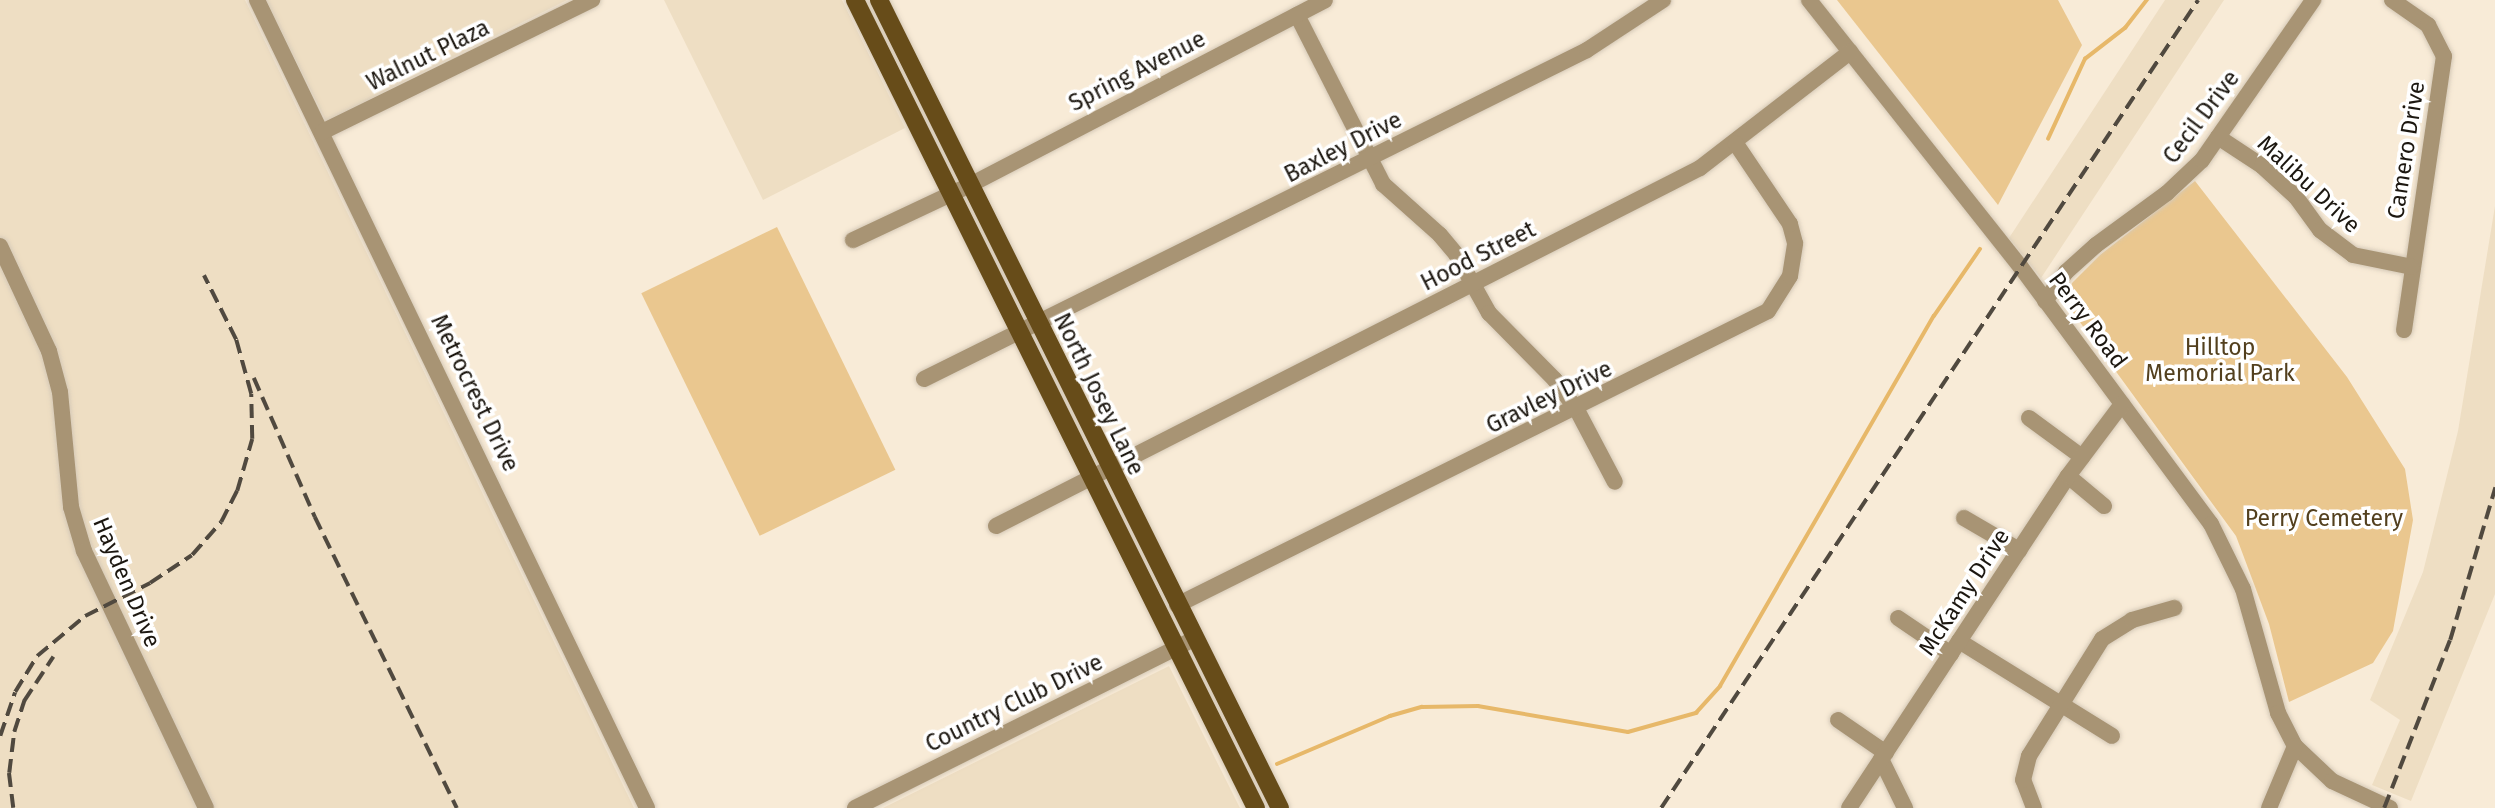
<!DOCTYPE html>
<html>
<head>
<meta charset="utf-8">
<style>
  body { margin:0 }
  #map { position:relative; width:2495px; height:808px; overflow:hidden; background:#f8ebd7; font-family:"Fira Sans",sans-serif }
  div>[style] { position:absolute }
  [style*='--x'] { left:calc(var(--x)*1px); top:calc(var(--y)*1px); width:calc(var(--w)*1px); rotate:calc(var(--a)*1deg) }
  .built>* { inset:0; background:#eedec3 }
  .green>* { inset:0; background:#eac78f; transform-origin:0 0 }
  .stream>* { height:3.5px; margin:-1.75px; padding:0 1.75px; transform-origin:1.75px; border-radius:1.75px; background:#e7b869 }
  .roads { filter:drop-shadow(0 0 2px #d5c9b7) drop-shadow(0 0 2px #d5c9b7) }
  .minor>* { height:16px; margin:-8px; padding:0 8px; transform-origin:8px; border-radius:8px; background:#a89474 }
  .major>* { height:18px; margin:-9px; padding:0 9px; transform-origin:9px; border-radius:9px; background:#674c19 }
  .rail>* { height:3.5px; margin-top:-1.75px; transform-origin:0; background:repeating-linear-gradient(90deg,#50493f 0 14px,transparent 0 21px) }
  span { translate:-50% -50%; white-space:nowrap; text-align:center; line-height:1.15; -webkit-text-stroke:7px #fff; paint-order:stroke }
  .street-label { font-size:23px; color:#1c1710 }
  .park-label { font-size:23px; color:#53401e }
</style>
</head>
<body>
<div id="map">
  <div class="built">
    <div style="clip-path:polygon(0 0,245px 0,634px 808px,0 808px)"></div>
    <div style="clip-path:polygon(266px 0,567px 0,326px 121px)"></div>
    <div style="clip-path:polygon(664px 0,842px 0,905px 128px,763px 200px)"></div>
    <div style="clip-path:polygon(2165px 0,2224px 0,2041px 278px,2009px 238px)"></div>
    <div style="clip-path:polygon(2495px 206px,2495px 594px,2411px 801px,2372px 785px,2400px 720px,2370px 700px,2423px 572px,2458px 431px)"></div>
    <div style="clip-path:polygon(1169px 666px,1240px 808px,883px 808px)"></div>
  </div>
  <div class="green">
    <div style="clip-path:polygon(1837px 0,2058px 0,2082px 45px,1998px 205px)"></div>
    <div style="clip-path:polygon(2195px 181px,2347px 377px,2405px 469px,2413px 520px,2393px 631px,2373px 663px,2289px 702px,2269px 624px,2236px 536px,2066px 303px,2072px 283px,2100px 255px)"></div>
    <div style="left:777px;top:227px;width:270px;height:151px;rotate:64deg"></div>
  </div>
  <div class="stream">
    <div style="--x:2048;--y:139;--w:88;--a:-65.2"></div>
    <div style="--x:2085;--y:59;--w:51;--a:-37.8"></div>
    <div style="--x:2125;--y:28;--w:36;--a:-52"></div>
    <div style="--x:1277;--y:764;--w:123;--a:-23"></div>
    <div style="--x:1390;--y:716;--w:33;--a:-16"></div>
    <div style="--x:1422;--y:707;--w:56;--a:-1"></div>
    <div style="--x:1478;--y:706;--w:152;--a:9.8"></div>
    <div style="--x:1628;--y:732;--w:71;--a:-15.6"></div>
    <div style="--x:1696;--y:713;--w:36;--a:-48"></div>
    <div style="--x:1720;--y:686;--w:427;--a:-60"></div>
    <div style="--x:1934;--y:316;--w:81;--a:-55.5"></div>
  </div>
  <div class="roads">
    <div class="minor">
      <div style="--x:257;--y:0;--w:897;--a:64.23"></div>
      <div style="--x:1809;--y:0;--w:340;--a:51.6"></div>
      <div style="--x:2020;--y:266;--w:321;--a:53.5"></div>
      <div style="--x:2211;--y:524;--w:72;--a:63.8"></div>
      <div style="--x:2243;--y:589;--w:129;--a:74.2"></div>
      <div style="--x:2278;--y:713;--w:37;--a:63"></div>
      <div style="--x:2295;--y:746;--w:51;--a:43.4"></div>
      <div style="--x:2332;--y:781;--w:64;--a:25"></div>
      <div style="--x:2392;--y:0;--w:44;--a:34.8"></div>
      <div style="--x:2428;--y:25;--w:35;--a:63"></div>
      <div style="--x:2444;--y:56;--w:277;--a:98.3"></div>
      <div style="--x:1297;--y:15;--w:190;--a:63"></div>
      <div style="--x:1383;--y:184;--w:76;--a:41.8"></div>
      <div style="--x:1440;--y:235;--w:25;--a:50"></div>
      <div style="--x:1456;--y:254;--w:68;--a:60.8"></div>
      <div style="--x:1489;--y:313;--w:94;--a:45.4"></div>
      <div style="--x:1555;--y:380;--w:37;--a:54"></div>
      <div style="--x:1577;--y:410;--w:81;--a:62.2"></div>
      <div style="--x:322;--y:132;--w:301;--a:-26.1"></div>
      <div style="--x:2218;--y:137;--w:53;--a:33.4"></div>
      <div style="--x:2262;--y:166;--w:46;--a:42.4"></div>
      <div style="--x:2296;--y:197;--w:41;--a:54"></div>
      <div style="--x:2320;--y:230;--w:41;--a:37.1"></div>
      <div style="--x:2353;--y:255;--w:60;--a:11.5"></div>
      <div style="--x:853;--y:240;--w:129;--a:-25.2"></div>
      <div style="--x:970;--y:185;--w:400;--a:-27.5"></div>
      <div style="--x:0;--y:246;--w:116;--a:65"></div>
      <div style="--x:49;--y:351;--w:42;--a:75"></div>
      <div style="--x:60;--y:392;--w:116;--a:84.5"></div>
      <div style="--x:71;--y:507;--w:46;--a:73.5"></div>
      <div style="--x:84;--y:551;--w:284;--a:64.6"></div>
      <div style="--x:2045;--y:301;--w:36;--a:-54"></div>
      <div style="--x:2066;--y:272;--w:40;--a:-42"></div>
      <div style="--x:2096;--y:245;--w:88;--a:-36.2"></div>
      <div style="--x:2167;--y:193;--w:48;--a:-43.3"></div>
      <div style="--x:2202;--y:160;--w:195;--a:-55.2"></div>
      <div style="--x:924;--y:379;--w:740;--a:-26.39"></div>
      <div style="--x:1587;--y:50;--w:91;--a:-33.3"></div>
      <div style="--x:2029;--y:418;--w:66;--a:36.3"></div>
      <div style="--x:2068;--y:476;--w:47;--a:39.8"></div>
      <div style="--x:1964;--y:518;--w:64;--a:30.2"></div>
      <div style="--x:996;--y:526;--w:790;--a:-26.95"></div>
      <div style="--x:1700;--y:168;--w:190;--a:-37.7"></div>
      <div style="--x:1177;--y:605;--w:660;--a:-26.45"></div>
      <div style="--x:1768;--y:311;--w:41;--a:-57.8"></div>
      <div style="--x:1790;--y:276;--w:33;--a:-81"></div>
      <div style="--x:1795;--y:243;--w:20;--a:-105"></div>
      <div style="--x:1790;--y:224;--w:97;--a:-124"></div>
      <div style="--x:1898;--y:618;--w:64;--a:34.2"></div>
      <div style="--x:1959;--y:641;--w:180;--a:31.8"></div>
      <div style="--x:1838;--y:720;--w:58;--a:34.5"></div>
      <div style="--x:1881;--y:759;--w:55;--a:63.9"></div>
      <div style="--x:855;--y:808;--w:379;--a:-26.5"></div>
      <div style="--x:1849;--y:808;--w:398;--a:-56.6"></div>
      <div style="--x:2068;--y:476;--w:90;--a:-53.1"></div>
      <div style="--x:2034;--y:808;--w:30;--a:-111"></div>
      <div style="--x:2023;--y:780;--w:25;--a:-76"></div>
      <div style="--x:2029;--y:756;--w:138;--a:-58"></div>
      <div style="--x:2102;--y:639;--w:36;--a:-32"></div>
      <div style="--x:2132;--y:620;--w:44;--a:-15.9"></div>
      <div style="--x:2269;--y:808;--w:67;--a:-67.2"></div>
    </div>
    <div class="major">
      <div style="--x:855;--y:0;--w:902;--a:63.61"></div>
      <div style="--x:879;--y:0;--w:902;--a:63.61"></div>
    </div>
  </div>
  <div class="rail">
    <div style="--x:254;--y:378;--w:152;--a:66.3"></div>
    <div style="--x:315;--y:517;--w:324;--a:64"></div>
    <div style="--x:0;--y:736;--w:46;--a:-71.2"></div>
    <div style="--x:15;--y:692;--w:42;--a:-58.6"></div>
    <div style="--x:37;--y:656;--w:62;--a:-39.8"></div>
    <div style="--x:85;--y:616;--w:73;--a:-26.9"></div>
    <div style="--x:150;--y:583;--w:50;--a:-33.7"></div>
    <div style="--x:192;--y:555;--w:44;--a:-48.7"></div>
    <div style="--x:221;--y:522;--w:35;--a:-63"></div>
    <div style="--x:237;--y:491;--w:54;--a:-73.9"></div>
    <div style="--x:252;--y:439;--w:45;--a:-91.3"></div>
    <div style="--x:251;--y:394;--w:56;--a:-105.5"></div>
    <div style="--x:236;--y:340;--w:72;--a:-116.6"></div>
    <div style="--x:13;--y:808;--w:35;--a:-97"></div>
    <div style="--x:9;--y:773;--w:41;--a:-83"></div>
    <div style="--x:14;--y:732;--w:33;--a:-72"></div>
    <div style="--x:24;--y:701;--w:53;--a:-56.6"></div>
    <div style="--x:1661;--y:808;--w:970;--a:-56.39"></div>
    <div style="--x:2384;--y:808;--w:180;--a:-68.6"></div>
    <div style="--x:2450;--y:640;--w:159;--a:-73.5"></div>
  </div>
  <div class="street-label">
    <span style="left:428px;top:55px;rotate:-26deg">Walnut Plaza</span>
    <span style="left:1137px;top:71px;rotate:-27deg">Spring Avenue</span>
    <span style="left:2201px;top:117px;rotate:-53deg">Cecil Drive</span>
    <span style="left:1343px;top:147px;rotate:-27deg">Baxley Drive</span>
    <span style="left:2406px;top:150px;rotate:-81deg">Camero Drive</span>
    <span style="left:2309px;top:184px;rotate:43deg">Malibu Drive</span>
    <span style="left:1478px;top:256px;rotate:-27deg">Hood Street</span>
    <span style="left:2088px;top:320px;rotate:53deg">Perry Road</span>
    <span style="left:475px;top:393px;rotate:64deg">Metrocrest Drive</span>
    <span style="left:1099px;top:394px;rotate:64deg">North Josey Lane</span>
    <span style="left:1549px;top:397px;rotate:-26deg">Gravley Drive</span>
    <span style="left:127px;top:582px;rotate:67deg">Hayden Drive</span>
    <span style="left:1964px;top:592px;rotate:-57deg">McKamy Drive</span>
    <span style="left:1014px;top:703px;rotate:-26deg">Country Club Drive</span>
  </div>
  <div class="park-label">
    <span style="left:2220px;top:360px">Hilltop<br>Memorial Park</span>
    <span style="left:2324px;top:518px">Perry Cemetery</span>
  </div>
</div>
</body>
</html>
